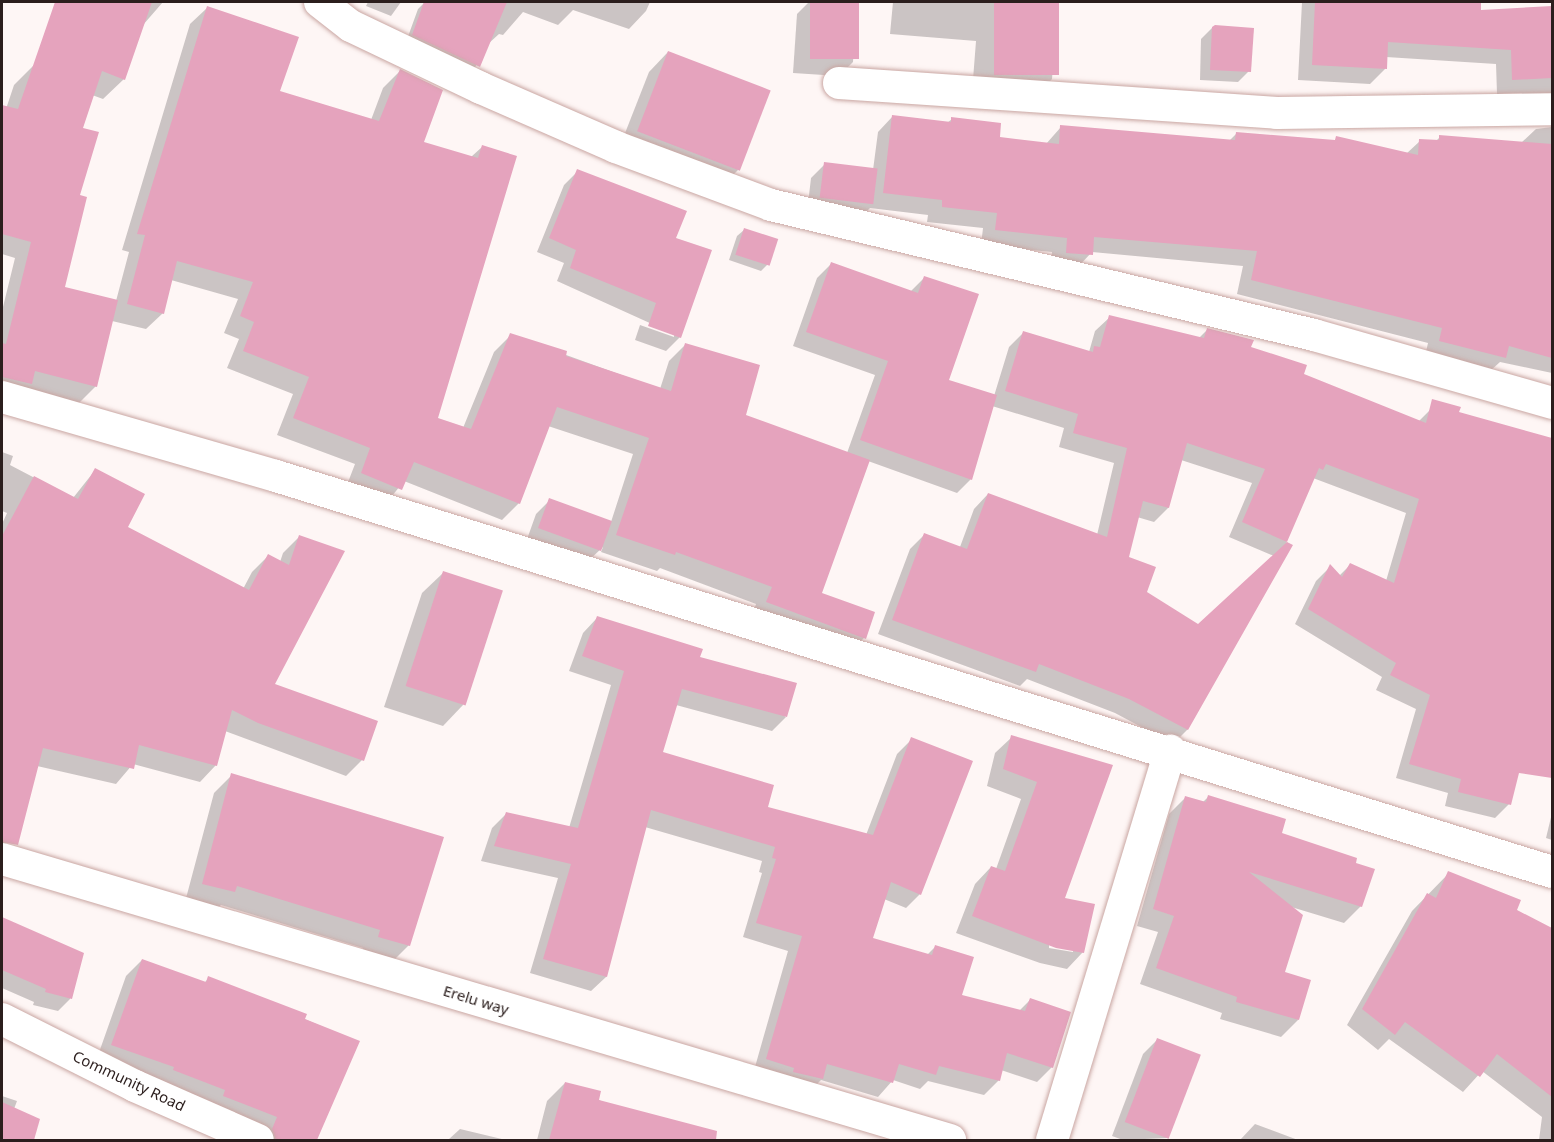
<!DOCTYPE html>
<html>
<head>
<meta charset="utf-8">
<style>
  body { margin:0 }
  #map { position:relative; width:1554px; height:1142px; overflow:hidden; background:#fef6f5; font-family:"Noto Sans",sans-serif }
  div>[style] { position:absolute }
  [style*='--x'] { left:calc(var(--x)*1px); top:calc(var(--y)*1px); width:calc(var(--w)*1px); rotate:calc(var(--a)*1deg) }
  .shadow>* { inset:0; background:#0003 }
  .building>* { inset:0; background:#e5a3bd; transform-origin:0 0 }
  .roads { filter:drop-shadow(0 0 2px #c9a6a2) drop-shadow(0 0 2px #c9a6a2) }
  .minor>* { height:32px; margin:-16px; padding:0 16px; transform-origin:16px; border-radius:16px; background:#fff }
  span { translate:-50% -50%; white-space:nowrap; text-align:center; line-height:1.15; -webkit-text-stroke:6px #fff; paint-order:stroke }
  .street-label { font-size:15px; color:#2b1e1d }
  .frame { position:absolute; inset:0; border:3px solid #2b1e1d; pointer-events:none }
</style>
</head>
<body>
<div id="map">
  <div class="shadow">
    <div style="clip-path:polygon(85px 2px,163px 2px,143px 25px,124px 79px,103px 99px,92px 95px,58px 157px,2px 137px,2px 121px,14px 85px,35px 64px,64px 72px)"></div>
    <div style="clip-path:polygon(368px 2px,401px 2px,391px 16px,366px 6px)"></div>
    <div style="clip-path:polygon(474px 2px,650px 2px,646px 11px,629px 29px,573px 10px,558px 25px,523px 12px,503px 35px,499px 34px,488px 44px,472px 73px,406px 42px,418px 9px,424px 3px,469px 18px)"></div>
    <div style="clip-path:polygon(809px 2px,857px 3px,853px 62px,839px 76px,793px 73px,797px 14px)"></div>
    <div style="clip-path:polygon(893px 2px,1058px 2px,1052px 79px,1035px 97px,972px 92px,976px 41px,890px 34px)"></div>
    <div style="clip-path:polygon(1302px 2px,1480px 2px,1479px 11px,1552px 7px,1552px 119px,1522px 106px,1522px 93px,1497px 94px,1496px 64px,1386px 57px,1385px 69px,1370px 84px,1298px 80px)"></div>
    <div style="clip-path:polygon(evenodd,207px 8px,279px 92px,371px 120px,383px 88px,400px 71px,422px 143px,471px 157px,482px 147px,436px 418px,463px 428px,494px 352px,511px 335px,660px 389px,669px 361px,686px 344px,744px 416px,847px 453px,875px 375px,793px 346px,817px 278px,831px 264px,910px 292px,925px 277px,947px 381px,994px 396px,1009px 347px,1023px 333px,1089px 352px,1095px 331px,1110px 317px,1199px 338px,1207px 330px,1302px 375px,1419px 421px,1430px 410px,1552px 442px,1552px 666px,1546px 665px,1509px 804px,1495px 818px,1445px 806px,1448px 793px,1396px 778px,1416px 709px,1376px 690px,1382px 677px,1295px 624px,1316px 581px,1330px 567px,1339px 576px,1350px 565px,1386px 581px,1406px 513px,1313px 478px,1286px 542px,1291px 545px,1187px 730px,1173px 744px,1115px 713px,1027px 679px,1020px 686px,878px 634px,910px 549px,924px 535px,960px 547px,974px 509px,988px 494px,1097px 535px,1114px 463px,1059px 447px,1064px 428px,992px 406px,971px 479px,957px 493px,868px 461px,820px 594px,864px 638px,848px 654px,751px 619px,756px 604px,660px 568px,657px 571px,601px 552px,603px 547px,586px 563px,526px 542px,536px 514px,550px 500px,611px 522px,633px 454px,548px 426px,519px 503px,502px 520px,404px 481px,384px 506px,345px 490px,355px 464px,277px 435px,293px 394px,227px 368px,239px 339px,224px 333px,238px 299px,171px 280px,163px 313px,146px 329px,112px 321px,96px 386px,79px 403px,25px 389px,2px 397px,2px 311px,15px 258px,2px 254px,2px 157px,8px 151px,78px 196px,63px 288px,116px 301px,129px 252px,122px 250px,190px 24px,207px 8px,1181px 460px,1252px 483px,1229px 537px,1274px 556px,1199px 626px,1145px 592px,1127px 558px,1137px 517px,1154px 522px,1168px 508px,1181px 460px)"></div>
    <div style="clip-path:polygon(1212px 28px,1249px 71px,1238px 82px,1200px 80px,1201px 39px)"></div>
    <div style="clip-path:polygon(668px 52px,738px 170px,719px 189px,618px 151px,649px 72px)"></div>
    <div style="clip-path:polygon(893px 116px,947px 123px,952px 119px,998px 139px,1046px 144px,1061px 127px,1229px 141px,1236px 134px,1333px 142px,1337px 138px,1406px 154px,1420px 141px,1435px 142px,1440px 137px,1521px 143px,1536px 129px,1552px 127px,1552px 373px,1500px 362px,1489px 372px,1425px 356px,1428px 343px,1237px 294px,1243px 266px,1092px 252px,1076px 269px,1051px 268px,1052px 252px,981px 245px,983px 228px,927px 222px,928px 215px,870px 208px,858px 220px,807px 212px,811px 178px,825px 164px,873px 170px,878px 132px)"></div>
    <div style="clip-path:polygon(578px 171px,680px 337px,666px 351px,635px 340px,640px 325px,674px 337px,674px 334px,557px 281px,564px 263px,537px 252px,564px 185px)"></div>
    <div style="clip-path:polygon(744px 230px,768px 264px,761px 271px,729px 260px,737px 236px)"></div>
    <div style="clip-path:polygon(2px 452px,13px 456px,10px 465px,73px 498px,96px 469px,126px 528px,243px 589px,252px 572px,268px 556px,280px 562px,283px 553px,299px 537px,272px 685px,362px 760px,346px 776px,225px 731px,216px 765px,200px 782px,133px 764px,116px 784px,37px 766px,20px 831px,2px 847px,2px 524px,7px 513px,2px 511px)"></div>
    <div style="clip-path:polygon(443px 573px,463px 705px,443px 726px,384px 707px,422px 593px)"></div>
    <div style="clip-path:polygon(597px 618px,698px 658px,786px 717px,772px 731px,676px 705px,661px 753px,766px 808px,866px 835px,897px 754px,912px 739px,920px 894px,906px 908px,884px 899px,871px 939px,927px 955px,935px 947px,960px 996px,1019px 1011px,1030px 1000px,1052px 1067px,1037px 1082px,1001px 1070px,999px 1080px,984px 1095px,928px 1081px,920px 1089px,893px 1080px,878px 1097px,821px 1080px,808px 1093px,753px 1074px,788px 951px,743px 937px,762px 873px,759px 872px,762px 861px,645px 827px,606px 977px,591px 991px,530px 973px,558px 878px,481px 861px,492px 828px,506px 814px,569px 828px,611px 685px,569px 671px,583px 633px)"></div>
    <div style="clip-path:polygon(evenodd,1012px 737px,1111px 766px,1063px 900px,1083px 952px,1067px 969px,1040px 963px,956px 933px,975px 884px,991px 867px,996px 869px,1021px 799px,987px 786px,995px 753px,1012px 737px,1049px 945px,1073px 949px,1073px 952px,1049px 948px,1049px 945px)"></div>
    <div style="clip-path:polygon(232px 775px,409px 945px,391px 963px,361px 954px,363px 948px,221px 905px,216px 909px,185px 902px,214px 793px)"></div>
    <div style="clip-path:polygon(1186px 797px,1202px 803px,1208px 797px,1280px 834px,1354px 864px,1361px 906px,1344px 923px,1288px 906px,1283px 973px,1298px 1020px,1281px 1037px,1220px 1019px,1222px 1013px,1140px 984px,1158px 932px,1137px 926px,1169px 814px)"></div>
    <div style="clip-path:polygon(1552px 813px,1552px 840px,1546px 838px)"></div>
    <div style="clip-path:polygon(1449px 873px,1552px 930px,1552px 1140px,1539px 1140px,1542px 1117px,1482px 1071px,1463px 1092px,1389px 1039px,1378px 1050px,1347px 1025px,1412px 911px)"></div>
    <div style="clip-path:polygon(2px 919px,82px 954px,70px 999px,58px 1011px,33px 1005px,34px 1002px,2px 988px)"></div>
    <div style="clip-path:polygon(142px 960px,204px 983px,209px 978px,358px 1042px,316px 1140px,259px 1140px,96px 1061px,126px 976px)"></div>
    <div style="clip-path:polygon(1157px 1040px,1167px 1138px,1123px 1140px,1112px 1136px,1143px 1054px)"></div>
    <div style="clip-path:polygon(565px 1083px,665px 1133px,687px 1140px,537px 1140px,547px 1101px)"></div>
    <div style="clip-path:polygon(2px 1096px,17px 1101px,14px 1109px,38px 1120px,32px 1140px,2px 1140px)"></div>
    <div style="clip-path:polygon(1255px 1124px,1298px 1140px,1240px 1140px)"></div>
    <div style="clip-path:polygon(460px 1129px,506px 1140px,448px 1140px)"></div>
  </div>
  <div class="building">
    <div style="clip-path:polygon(55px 2px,152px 2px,125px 80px,102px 71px,83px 128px,99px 132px,80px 195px,87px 197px,65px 287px,118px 300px,97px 387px,35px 371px,32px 384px,2px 377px,2px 343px,6px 344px,31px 242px,2px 234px,2px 105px,18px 109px)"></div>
    <div style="clip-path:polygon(424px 2px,507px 2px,480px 67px,412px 35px)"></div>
    <div style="left:810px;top:2px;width:49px;height:57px"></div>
    <div style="left:994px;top:2px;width:65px;height:73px"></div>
    <div style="clip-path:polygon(1315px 2px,1481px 2px,1481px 10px,1552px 6px,1552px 78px,1512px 80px,1511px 50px,1388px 42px,1387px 69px,1312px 65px)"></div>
    <div style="clip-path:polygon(207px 6px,299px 37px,280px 91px,379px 121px,400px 69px,443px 90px,424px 142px,478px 158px,482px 145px,517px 156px,438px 418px,471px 429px,510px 333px,567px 351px,566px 356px,671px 391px,685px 343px,760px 365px,746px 415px,870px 460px,822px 593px,875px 612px,866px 639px,766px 602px,772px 587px,676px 552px,675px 555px,616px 535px,649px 438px,557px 407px,520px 504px,414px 462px,402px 490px,361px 473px,370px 448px,293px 418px,309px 377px,243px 351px,254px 322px,240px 316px,253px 282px,177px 261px,164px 314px,127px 304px,145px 235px,137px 234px)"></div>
    <div style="clip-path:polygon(1215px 25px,1254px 28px,1251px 72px,1210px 70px,1212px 27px)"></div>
    <div style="left:668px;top:51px;width:110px;height:86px;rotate:21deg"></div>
    <div style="clip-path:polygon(892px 115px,951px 122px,951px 117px,1001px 123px,1000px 137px,1059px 144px,1060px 125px,1235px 140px,1236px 132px,1335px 140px,1336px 136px,1418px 155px,1419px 139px,1439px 140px,1439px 135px,1552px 144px,1552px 358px,1509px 346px,1506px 358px,1439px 341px,1442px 328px,1251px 280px,1257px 251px,1094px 237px,1093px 255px,1066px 253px,1067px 238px,995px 230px,997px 213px,942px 207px,942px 200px,883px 193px)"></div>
    <div style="left:824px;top:162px;width:54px;height:36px;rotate:7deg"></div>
    <div style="clip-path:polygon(577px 169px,687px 211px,676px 238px,712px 250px,681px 338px,648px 326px,656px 303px,570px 268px,576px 250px,549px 238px)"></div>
    <div style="left:744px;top:228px;width:36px;height:28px;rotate:18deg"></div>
    <div style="clip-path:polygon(831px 262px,918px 293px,924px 276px,979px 294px,949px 380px,997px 395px,972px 480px,860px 440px,888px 361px,806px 332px)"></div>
    <div style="clip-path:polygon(evenodd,1109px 315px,1204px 338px,1207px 328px,1254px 340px,1251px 347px,1307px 365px,1304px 374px,1426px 423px,1432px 399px,1461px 407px,1459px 412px,1552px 438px,1552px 778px,1519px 773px,1511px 805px,1458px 792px,1461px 779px,1409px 764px,1430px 695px,1390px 675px,1396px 663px,1308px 609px,1330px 564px,1342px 577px,1350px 563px,1394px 583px,1419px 499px,1326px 464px,1323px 470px,1319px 468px,1287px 542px,1293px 545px,1188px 730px,1129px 699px,1039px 664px,1036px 672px,892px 620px,924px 533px,967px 549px,988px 493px,1107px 537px,1127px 448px,1073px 433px,1078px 414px,1005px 391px,1023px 331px,1093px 352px,1094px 346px,1100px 347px,1109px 315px,1187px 443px,1265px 469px,1242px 522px,1287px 542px,1198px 624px,1147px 592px,1156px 567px,1129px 557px,1143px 501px,1169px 508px,1187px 443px)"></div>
    <div style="clip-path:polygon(95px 468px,145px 494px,128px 527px,249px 590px,268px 554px,289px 565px,299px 535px,345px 551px,275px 684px,378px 721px,364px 761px,258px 723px,232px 710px,217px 766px,139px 745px,134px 769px,43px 748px,18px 845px,2px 842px,2px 536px,34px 476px,78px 499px)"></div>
    <div style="left:549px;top:498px;width:67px;height:32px;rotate:20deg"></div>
    <div style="left:443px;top:571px;width:63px;height:121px;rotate:18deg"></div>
    <div style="clip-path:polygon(597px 616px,703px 649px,700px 657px,797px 683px,787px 717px,682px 689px,663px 752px,774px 785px,768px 807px,873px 835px,911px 737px,973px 761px,921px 895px,891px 882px,873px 938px,932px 955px,935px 945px,974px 957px,962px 995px,1025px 1011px,1030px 998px,1071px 1012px,1053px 1068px,1007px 1053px,1000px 1081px,939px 1066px,936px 1075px,899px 1064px,893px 1083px,827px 1064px,823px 1079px,793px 1072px,794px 1068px,766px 1059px,802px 936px,756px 923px,776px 859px,772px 858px,775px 847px,651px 810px,607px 977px,543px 959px,571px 864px,494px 846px,506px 812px,578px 828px,624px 671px,582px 656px)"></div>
    <div style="clip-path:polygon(1011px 735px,1113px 765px,1065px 898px,1095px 904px,1084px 953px,1056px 948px,972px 916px,991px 866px,1005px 871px,1037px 782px,1003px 769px)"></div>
    <div style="clip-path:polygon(231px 773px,444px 837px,410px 946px,378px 937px,380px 930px,237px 886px,235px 892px,202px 884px)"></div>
    <div style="clip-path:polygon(1208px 795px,1286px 819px,1282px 833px,1357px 858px,1356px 863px,1375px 869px,1362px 907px,1249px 872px,1303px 915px,1285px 972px,1311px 980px,1299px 1020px,1236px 1002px,1237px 997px,1156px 968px,1174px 916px,1153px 909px,1185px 796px,1206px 802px)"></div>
    <div style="clip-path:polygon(1448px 871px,1521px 900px,1517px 910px,1552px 928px,1552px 1097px,1497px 1054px,1480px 1077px,1405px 1022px,1395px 1035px,1362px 1009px,1427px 893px,1436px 898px)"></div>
    <div style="clip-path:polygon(2px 917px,84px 953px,72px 999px,45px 992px,46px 989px,2px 970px)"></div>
    <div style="clip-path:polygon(142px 959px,206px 982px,208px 976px,307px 1014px,305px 1019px,360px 1041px,317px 1140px,276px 1140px,272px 1129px,277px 1117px,223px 1096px,225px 1090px,173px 1070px,174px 1067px,111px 1045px)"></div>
    <div style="left:1157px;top:1038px;width:47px;height:90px;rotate:21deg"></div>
    <div style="clip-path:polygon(565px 1082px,601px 1091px,599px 1100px,717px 1131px,716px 1140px,549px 1140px)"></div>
    <div style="clip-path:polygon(2px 1102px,40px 1119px,34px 1140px,2px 1140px)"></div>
  </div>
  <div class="roads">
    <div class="minor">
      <div style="--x:320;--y:2;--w:39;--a:38"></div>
      <div style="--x:351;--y:26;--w:144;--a:25.5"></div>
      <div style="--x:481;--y:88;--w:147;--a:23.6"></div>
      <div style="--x:616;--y:147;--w:165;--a:20.5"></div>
      <div style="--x:771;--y:205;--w:558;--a:13.46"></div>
      <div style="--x:1314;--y:335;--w:248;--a:15.9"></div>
      <div style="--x:839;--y:83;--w:439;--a:3.9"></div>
      <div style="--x:1277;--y:113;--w:275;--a:-0.8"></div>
      <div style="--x:2;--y:397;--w:285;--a:16.1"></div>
      <div style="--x:276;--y:476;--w:1336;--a:17.24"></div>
      <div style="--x:2;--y:859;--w:989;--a:16.51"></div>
      <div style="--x:2;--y:1019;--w:149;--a:26.7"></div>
      <div style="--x:135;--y:1086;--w:134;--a:23.7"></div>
      <div style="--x:1052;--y:1140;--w:407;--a:-73.1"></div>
    </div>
  </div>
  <div class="street-label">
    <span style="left:476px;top:1000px;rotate:17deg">Erelu way</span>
    <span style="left:129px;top:1081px;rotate:25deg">Community Road</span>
  </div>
  <div class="frame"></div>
</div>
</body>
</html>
